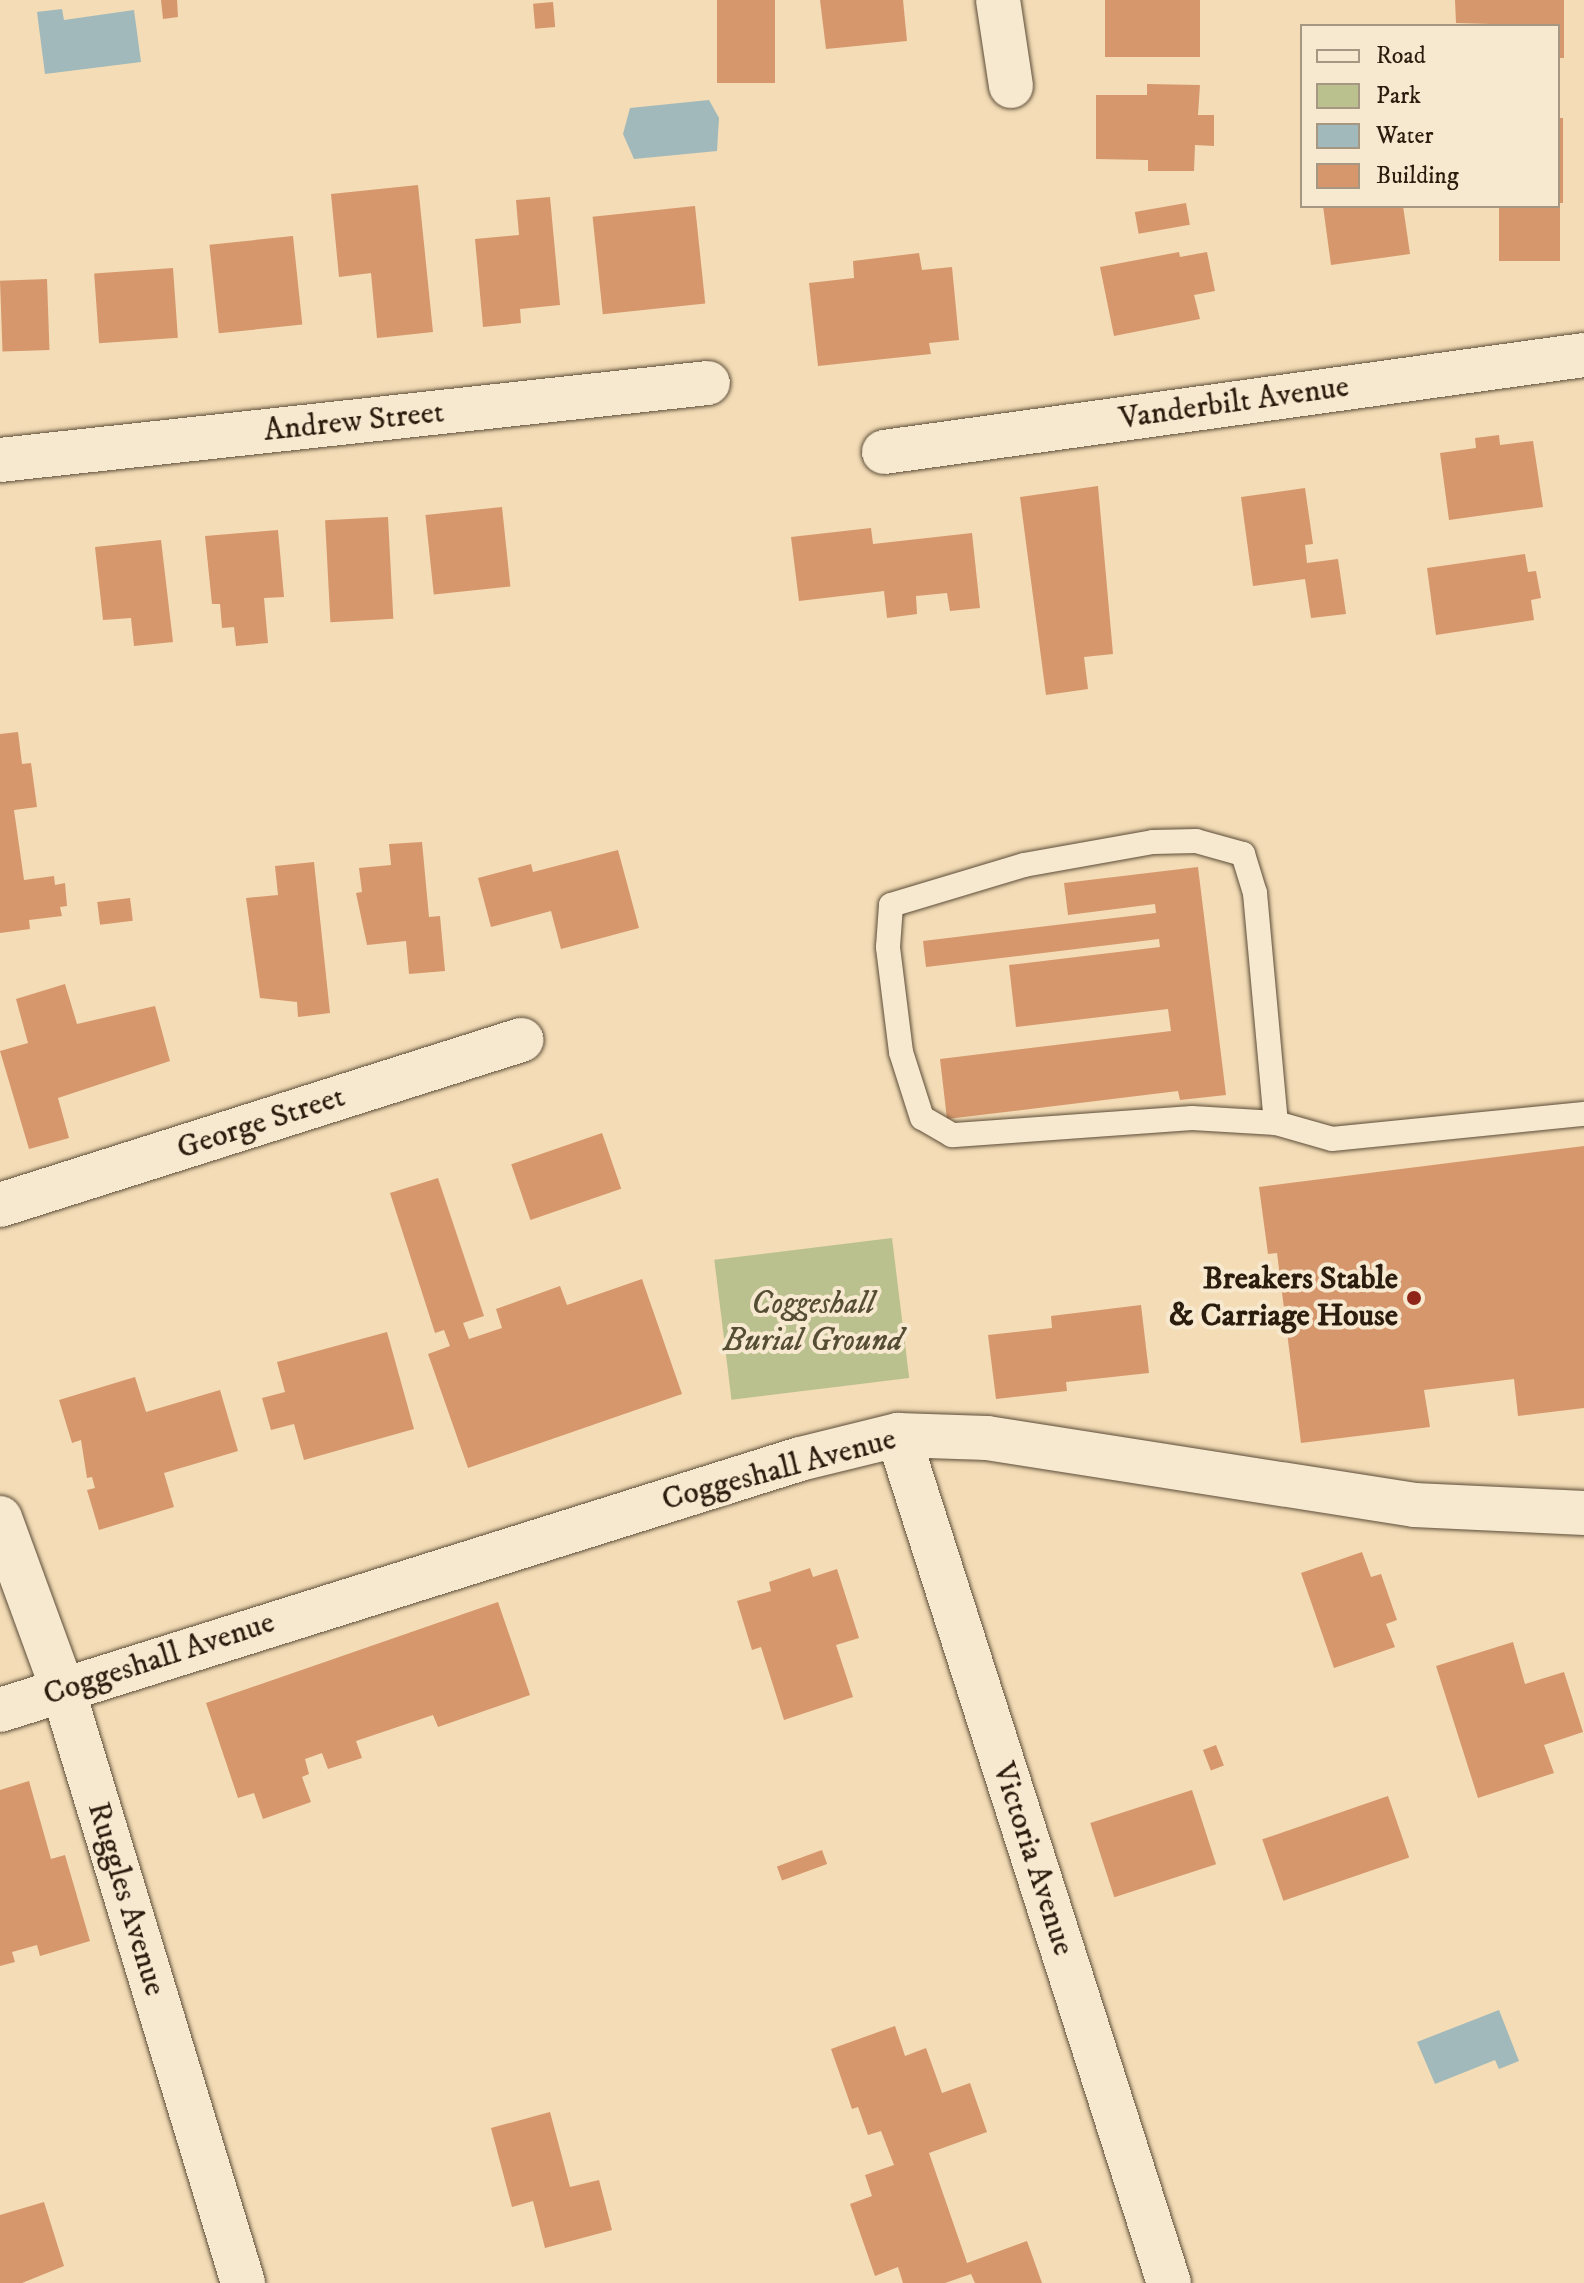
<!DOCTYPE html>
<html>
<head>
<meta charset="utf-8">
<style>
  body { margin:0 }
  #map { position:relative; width:1584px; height:2283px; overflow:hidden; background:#f3dcb6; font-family:"IM FELL DW Pica",serif }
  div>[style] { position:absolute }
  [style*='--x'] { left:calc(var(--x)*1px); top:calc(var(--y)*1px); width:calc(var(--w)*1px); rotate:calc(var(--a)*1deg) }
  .green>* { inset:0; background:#bac08e; transform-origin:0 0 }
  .water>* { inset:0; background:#a1b9ba }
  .building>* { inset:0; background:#d6976c; transform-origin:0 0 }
  .roads { filter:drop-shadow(0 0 2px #5d4d38) drop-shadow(0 0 2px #5d4d38) }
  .lane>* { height:24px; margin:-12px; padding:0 12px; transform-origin:12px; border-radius:12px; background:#f7e8d0 }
  .street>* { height:44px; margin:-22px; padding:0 22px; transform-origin:22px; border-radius:22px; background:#f7e8d0 }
  .secondary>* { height:44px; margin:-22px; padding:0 22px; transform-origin:22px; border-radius:22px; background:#f7e8d0 }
  .dots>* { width:22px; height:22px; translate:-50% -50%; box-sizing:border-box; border:4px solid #f7e8d0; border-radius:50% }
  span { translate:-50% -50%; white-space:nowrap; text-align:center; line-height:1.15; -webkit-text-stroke:8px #f7e8d0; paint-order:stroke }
  .street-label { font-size:32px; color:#2b1d0e }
  .poi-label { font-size:32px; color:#2b1d0e; font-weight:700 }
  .right { translate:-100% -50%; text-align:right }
  .park-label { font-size:32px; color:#564e34; font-style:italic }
  .legend { position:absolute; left:1300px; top:24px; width:260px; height:184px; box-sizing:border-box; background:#f7e8d0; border:2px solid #a59782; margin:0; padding:10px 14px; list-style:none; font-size:24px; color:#2b1d0e }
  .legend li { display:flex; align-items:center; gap:16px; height:40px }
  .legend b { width:40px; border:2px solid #a59782 }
</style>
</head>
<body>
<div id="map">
  <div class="green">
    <div style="left:892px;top:1238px;width:141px;height:179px;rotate:83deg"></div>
  </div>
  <div class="water">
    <div style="clip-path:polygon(62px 9px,64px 20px,134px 10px,141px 62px,45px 74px,37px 12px)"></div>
    <div style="clip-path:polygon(709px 100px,719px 118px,717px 151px,634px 159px,623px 134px,630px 108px)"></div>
    <div style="clip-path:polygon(1499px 2010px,1519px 2061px,1499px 2069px,1495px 2060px,1435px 2084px,1417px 2042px)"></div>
  </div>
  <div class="building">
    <div style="clip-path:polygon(161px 0,177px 0,178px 17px,163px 19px)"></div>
    <div style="left:717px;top:0;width:58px;height:83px"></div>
    <div style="clip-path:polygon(820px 0,903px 0,907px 41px,826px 49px)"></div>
    <div style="left:1105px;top:0;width:95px;height:57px"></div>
    <div style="clip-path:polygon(1455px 0,1564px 0,1564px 58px,1558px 58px,1558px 26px,1456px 23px)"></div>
    <div style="left:553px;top:2px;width:25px;height:20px;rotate:85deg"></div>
    <div style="clip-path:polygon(1147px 84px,1200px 85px,1198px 115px,1214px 115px,1214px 146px,1195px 145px,1194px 171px,1148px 171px,1148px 160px,1096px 159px,1096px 95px,1147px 95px)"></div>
    <div style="left:1558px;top:118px;width:5px;height:85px"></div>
    <div style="clip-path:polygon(418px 185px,433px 332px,377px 338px,371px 273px,339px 277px,331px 194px)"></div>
    <div style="clip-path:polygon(550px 197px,560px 305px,520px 309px,521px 323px,483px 327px,475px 239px,519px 235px,516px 200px)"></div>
    <div style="left:1186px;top:203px;width:22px;height:52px;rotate:80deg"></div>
    <div style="left:695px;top:206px;width:98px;height:103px;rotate:84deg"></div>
    <div style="clip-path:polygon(1323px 206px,1403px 206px,1410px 254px,1331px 265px)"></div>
    <div style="left:1499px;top:206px;width:61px;height:55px"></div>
    <div style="left:293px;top:236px;width:89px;height:84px;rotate:84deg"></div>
    <div style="clip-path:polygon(1179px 252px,1180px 257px,1207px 252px,1215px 291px,1194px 295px,1200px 319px,1114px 336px,1100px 267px)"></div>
    <div style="clip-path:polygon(919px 253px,922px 270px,952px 267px,959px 340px,929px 343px,931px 354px,818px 366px,809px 283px,854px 278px,853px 261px)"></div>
    <div style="left:173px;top:268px;width:70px;height:79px;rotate:86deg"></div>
    <div style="left:47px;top:279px;width:71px;height:47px;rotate:88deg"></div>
    <div style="clip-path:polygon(1499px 435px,1500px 445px,1533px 441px,1543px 507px,1449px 520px,1440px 453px,1476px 448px,1475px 438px)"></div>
    <div style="clip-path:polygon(1098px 486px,1113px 654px,1084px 657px,1088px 689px,1046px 695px,1020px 497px)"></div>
    <div style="clip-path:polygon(1305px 488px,1313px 544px,1305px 545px,1307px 563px,1338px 559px,1346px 614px,1311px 618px,1305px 579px,1253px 586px,1241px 497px)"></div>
    <div style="left:502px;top:507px;width:80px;height:77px;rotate:84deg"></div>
    <div style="left:388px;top:517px;width:102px;height:63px;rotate:87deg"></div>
    <div style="clip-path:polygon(871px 528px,873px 544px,972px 533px,980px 608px,950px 611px,947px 593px,916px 596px,917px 614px,887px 618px,884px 591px,799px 601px,791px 537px)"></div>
    <div style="clip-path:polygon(278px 530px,284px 597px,264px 598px,268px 643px,236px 646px,234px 627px,222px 628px,220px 604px,212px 604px,205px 536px)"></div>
    <div style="clip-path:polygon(161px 540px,173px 642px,134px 646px,131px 618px,103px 620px,95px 547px)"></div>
    <div style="clip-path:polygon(1525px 554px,1528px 572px,1536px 571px,1541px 598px,1531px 600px,1534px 620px,1436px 635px,1427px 568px)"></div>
    <div style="clip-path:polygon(18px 732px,22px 764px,31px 763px,37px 807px,14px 810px,24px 880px,54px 876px,55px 885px,65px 883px,67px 906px,60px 907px,62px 916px,29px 920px,30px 929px,0 933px,0 734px)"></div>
    <div style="clip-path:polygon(422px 842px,429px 917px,440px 916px,445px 971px,409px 974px,406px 941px,367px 945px,356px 893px,362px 892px,359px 868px,391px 865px,389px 844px)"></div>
    <div style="clip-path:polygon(618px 850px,639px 928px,561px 949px,551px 911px,491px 927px,478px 878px,531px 864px,533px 872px)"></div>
    <div style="clip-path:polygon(314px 862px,330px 1013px,298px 1017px,297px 1002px,260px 998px,246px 898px,278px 895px,275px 866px)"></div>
    <div style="clip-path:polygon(1198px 867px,1226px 1095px,1180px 1100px,1178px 1091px,947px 1119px,940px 1059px,1171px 1031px,1168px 1009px,1016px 1027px,1009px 965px,1160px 947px,1159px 939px,926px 967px,923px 941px,1156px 913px,1155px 904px,1068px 915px,1064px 883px)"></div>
    <div style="left:130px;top:898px;width:23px;height:33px;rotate:83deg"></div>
    <div style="clip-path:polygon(65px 984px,77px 1024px,155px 1006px,170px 1061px,58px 1098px,69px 1138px,29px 1149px,0 1051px,28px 1043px,16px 999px)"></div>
    <div style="left:602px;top:1133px;width:59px;height:96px;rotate:71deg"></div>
    <div style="clip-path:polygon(1584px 1146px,1584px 1408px,1518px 1416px,1514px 1379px,1424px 1390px,1430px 1427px,1301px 1443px,1277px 1253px,1268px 1254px,1259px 1187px)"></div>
    <div style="clip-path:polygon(438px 1178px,484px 1316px,463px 1323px,469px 1339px,502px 1328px,496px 1309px,560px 1286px,567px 1305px,642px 1279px,682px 1394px,468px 1468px,428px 1354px,450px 1346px,444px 1330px,435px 1333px,390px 1193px)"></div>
    <div style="clip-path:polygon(1141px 1305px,1149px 1373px,1066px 1382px,1067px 1391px,996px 1399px,988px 1335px,1052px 1328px,1051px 1316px)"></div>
    <div style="clip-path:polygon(387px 1332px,414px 1429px,304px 1460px,294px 1424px,271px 1430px,262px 1398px,285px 1392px,277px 1362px)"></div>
    <div style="clip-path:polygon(135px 1377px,146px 1412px,220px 1390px,238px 1451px,164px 1473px,174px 1507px,99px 1530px,87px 1490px,95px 1488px,92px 1477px,87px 1478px,81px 1440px,72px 1443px,59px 1400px)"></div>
    <div style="clip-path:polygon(1362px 1552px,1371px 1577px,1381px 1574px,1397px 1620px,1386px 1624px,1395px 1647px,1334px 1668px,1301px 1573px)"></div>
    <div style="clip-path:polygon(810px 1568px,813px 1577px,837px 1569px,859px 1638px,836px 1645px,853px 1697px,784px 1720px,761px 1647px,752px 1650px,737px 1601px,771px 1591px,769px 1582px)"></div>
    <div style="clip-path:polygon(498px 1602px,530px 1695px,438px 1727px,433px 1715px,356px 1741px,362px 1758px,328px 1769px,322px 1753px,305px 1759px,309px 1774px,302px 1777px,311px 1802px,263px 1819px,254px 1793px,238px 1798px,206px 1703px)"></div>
    <div style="clip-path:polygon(1513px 1642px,1525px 1684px,1564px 1672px,1583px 1732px,1544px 1745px,1554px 1773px,1478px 1798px,1436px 1666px)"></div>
    <div style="left:1216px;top:1745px;width:22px;height:14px;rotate:69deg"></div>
    <div style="clip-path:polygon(29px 1781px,51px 1859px,65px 1855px,90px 1941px,40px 1956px,37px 1945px,12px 1952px,15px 1962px,0 1966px,0 1790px)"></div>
    <div style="left:1192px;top:1790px;width:78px;height:107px;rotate:72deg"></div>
    <div style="left:1388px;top:1796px;width:65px;height:133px;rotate:71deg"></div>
    <div style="left:822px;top:1850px;width:15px;height:48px;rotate:70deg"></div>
    <div style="clip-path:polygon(895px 2026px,905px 2056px,926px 2048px,942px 2093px,970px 2083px,987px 2132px,929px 2153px,967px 2263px,1027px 2241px,1042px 2283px,975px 2283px,971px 2274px,945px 2283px,903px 2283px,898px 2267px,875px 2276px,850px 2204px,872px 2196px,865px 2175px,894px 2165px,881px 2131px,868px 2135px,858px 2107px,852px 2109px,831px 2049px)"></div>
    <div style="clip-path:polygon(550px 2112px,570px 2187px,599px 2180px,612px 2230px,545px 2248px,533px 2201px,512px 2207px,491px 2128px)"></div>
    <div style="clip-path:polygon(44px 2202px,64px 2266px,22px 2283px,0 2283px,0 2215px)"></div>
  </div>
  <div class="roads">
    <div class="lane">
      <div style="--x:1196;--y:841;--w:49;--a:15.5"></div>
      <div style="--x:1243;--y:854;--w:41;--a:72.9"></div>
      <div style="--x:1255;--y:893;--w:231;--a:84.8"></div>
      <div style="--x:1276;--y:1123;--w:84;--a:-176.6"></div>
      <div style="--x:1192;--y:1118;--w:241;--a:175.9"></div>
      <div style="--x:952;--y:1135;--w:34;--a:-150"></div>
      <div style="--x:922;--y:1118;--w:69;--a:-107.7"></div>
      <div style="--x:901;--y:1052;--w:106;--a:-97.1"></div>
      <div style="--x:888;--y:947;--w:42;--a:-85.9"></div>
      <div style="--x:891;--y:905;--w:139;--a:-16.7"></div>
      <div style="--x:1024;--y:865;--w:131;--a:-10.1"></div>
      <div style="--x:1153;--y:842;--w:43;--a:-1.3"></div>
      <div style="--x:1276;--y:1123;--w:58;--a:15.9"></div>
      <div style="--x:1332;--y:1139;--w:253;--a:-5.7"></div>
    </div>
    <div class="street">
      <div style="--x:998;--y:0;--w:87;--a:81.4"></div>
      <div style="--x:884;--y:452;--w:707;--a:-7.89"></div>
      <div style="--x:0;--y:460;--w:712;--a:-6.21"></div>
      <div style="--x:0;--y:1205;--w:547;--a:-17.57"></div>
      <div style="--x:898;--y:1435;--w:890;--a:72.28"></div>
    </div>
    <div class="secondary">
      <div style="--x:0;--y:1518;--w:183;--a:69.9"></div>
      <div style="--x:63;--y:1690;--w:620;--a:73.11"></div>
      <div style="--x:0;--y:1710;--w:838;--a:-17.42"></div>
      <div style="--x:800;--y:1459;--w:101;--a:-13.8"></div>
      <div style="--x:898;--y:1435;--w:89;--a:1.9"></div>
      <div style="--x:987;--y:1438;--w:433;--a:8.9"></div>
      <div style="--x:1415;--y:1505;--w:169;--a:2.7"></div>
    </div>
  </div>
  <div class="dots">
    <div style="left:1414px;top:1298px;background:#8f2418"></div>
  </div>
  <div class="street-label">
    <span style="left:1234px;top:403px;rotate:-8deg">Vanderbilt Avenue</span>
    <span style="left:354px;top:422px;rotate:-6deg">Andrew Street</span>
    <span style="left:261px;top:1123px;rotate:-18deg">George Street</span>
    <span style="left:779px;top:1470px;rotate:-15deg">Coggeshall Avenue</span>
    <span style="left:159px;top:1659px;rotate:-18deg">Coggeshall Avenue</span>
    <span style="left:1033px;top:1859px;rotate:72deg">Victoria Avenue</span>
    <span style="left:126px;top:1899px;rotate:73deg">Ruggles Avenue</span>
  </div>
  <div class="poi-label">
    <span class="right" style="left:1398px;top:1298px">Breakers Stable<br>&amp; Carriage House</span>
  </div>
  <div class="park-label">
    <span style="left:813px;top:1323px">Coggeshall<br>Burial Ground</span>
  </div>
  <ul class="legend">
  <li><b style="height:10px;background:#f7e8d0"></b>Road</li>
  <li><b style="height:22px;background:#bac08e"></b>Park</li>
  <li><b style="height:22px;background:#a1b9ba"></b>Water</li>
  <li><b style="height:22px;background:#d6976c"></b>Building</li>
  </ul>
</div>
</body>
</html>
